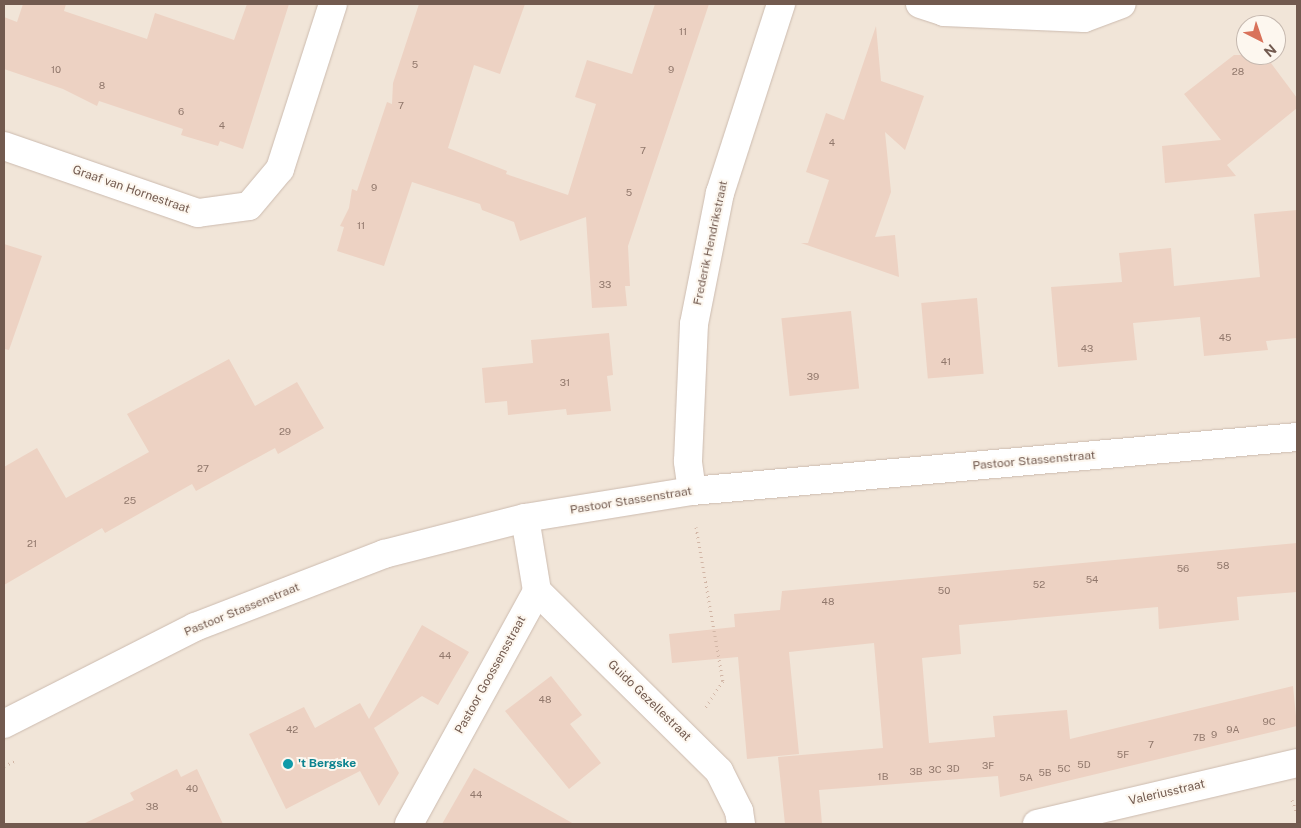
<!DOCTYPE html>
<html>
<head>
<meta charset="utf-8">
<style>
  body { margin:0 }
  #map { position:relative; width:1301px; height:828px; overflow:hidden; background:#faf3e9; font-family:"Public Sans",sans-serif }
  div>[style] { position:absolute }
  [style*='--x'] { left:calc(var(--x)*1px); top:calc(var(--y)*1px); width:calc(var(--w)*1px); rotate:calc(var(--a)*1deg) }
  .residential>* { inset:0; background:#f1e5d8 }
  .building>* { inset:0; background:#edd2c3; transform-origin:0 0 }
  .path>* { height:3px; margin-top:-1.5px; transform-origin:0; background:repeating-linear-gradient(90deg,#d2b6a6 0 1px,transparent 0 5px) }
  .roads { filter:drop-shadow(0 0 1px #ccbbaf) drop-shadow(0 0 1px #ccbbaf) }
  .street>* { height:28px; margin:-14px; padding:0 14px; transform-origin:14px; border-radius:14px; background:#fff }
  .secondary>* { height:28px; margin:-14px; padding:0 14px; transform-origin:14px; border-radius:14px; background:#fff }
  .dots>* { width:14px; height:14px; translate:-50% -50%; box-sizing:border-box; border:2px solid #fdf7ef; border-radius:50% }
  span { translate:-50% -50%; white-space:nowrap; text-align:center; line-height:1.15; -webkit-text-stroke:4px #fdf7ef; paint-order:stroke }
  .number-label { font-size:10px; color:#91786c }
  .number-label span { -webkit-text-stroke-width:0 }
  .street-label { font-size:12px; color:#725a4f }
  .culture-label { font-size:12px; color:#0d838f; font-weight:700 }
  .left { translate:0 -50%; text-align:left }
  .frame { position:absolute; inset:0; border:5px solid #725a4f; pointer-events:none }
  .north { position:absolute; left:1236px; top:15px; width:50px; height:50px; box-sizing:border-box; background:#fdf7ef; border:1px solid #c5b8af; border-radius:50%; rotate:139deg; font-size:14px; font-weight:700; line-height:20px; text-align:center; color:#725a4f }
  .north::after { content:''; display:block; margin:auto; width:18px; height:22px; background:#d9725a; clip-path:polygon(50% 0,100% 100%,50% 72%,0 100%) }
</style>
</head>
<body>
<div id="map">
  <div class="residential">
    <div style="clip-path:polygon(evenodd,4px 4px,1297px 4px,1297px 824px,4px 824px,4px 4px,1246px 25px,1276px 25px,1276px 55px,1246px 55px,1246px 25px)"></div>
  </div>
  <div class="building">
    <div style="clip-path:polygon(23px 4px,66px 4px,64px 11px,147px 39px,155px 13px,234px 40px,247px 4px,289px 4px,243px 149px,220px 141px,218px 146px,181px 135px,183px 129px,99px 101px,97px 106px,63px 89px,4px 69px,4px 17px,17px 22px)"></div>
    <div style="clip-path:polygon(419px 4px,525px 4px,500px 74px,474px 65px,448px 148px,507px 171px,506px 174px,568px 195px,596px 104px,575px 97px,587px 60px,632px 74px,655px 4px,709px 4px,628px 246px,630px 286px,625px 286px,627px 306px,592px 308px,586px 217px,520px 241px,514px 222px,482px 210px,480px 204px,412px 182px,384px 266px,337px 251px,344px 227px,340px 226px,349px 208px,352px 189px,357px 191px,387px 102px,392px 104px,393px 83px)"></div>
    <div style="clip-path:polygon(876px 26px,881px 81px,924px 96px,905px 150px,885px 132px,891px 192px,875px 237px,895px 235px,899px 277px,801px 243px,808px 243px,829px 180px,806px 172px,826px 113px,844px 120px)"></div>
    <div style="clip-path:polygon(1234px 55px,1265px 55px,1297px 98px,1297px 108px,1227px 165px,1236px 176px,1165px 183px,1162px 146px,1221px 140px,1184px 94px)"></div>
    <div style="clip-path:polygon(1297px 210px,1297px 338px,1266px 341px,1268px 350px,1204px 356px,1200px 317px,1133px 323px,1137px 360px,1058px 367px,1051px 287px,1122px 282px,1119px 253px,1171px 248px,1174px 286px,1260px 277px,1254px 214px)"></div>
    <div style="clip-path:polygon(4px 244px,42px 256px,9px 350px,4px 349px)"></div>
    <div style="left:977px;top:298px;width:76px;height:56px;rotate:85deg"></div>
    <div style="left:851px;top:311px;width:78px;height:70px;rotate:84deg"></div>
    <div style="clip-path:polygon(609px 333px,613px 375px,607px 376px,611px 411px,567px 415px,566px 409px,508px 415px,507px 401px,485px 403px,482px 368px,533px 363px,531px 340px)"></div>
    <div style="clip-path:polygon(229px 359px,255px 406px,297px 382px,324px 428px,278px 454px,275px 448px,196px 491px,192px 484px,105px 533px,102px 528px,4px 585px,4px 467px,37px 448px,66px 498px,149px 452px,127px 414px)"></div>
    <div style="clip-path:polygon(1297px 543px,1297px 592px,1237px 597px,1239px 620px,1159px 629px,1158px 607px,959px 625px,961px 654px,922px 658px,929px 743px,995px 737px,993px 716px,1067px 710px,1070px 739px,1293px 686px,1297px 726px,1000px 797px,998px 776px,819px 790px,822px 824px,785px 824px,778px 757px,883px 748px,874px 643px,789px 652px,799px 754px,747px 759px,738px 657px,672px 663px,669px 634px,735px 627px,734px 614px,780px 610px,782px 591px)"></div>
    <div style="clip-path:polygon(422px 625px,469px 652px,438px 705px,422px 696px,374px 728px,399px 773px,379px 806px,360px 771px,286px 809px,249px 734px,304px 707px,315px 728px,360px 703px,369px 719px)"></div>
    <div style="clip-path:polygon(551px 676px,582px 715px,570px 724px,601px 763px,569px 789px,505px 711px)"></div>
    <div style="clip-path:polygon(474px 768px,574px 824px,442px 824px)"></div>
    <div style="clip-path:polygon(177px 769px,181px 777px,197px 769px,223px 824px,83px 824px,134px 800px,130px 793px)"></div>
  </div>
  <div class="path">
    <div style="--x:696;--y:527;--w:156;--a:80.1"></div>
    <div style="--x:723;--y:681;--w:32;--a:124"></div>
    <div style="--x:4;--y:766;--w:14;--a:-25"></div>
    <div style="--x:1292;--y:800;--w:14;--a:69"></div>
  </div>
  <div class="roads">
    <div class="street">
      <div style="--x:920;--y:4;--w:25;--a:18"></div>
      <div style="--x:944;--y:12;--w:140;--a:2.5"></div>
      <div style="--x:1084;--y:18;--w:40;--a:-20.2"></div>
      <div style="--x:4;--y:146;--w:205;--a:19.1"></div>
      <div style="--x:198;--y:213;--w:51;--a:-7.8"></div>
      <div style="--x:249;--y:206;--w:48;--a:-50"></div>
      <div style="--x:280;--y:169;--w:173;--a:-72.2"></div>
      <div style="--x:692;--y:491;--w:30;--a:-98"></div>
      <div style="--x:688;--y:461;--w:137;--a:-87.5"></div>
      <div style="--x:694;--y:324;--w:134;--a:-78.8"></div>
      <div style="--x:720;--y:193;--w:199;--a:-72.1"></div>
      <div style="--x:537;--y:591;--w:256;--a:44.7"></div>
      <div style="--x:719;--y:771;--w:45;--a:63.4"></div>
      <div style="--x:739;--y:811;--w:13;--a:81"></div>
      <div style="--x:409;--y:824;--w:266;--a:-61.2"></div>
      <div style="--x:537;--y:591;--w:74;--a:-99.3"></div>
      <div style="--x:1037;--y:824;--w:267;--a:-13.2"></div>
    </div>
    <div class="secondary">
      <div style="--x:4;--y:724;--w:214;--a:-26.9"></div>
      <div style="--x:195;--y:627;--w:203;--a:-21.1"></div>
      <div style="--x:384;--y:554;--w:146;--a:-14.3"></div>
      <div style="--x:525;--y:518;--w:169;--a:-9.2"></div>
      <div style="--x:692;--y:491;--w:607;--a:-5.1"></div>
    </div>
  </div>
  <div class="dots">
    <div style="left:288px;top:764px;background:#0f9aa8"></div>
  </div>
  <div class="number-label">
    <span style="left:683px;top:32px">11</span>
    <span style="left:415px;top:65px">5</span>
    <span style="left:56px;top:70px">10</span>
    <span style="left:671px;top:70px">9</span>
    <span style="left:1238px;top:72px">28</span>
    <span style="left:102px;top:86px">8</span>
    <span style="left:401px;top:106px">7</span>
    <span style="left:181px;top:112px">6</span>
    <span style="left:222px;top:126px">4</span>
    <span style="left:832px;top:143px">4</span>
    <span style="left:643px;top:151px">7</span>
    <span style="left:374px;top:188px">9</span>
    <span style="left:629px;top:193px">5</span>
    <span style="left:361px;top:226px">11</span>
    <span style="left:605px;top:285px">33</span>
    <span style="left:1225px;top:338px">45</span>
    <span style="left:1087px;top:349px">43</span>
    <span style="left:946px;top:362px">41</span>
    <span style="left:813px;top:377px">39</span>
    <span style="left:565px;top:383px">31</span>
    <span style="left:285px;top:432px">29</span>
    <span style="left:203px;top:469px">27</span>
    <span style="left:130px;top:501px">25</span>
    <span style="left:32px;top:544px">21</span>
    <span style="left:1223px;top:566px">58</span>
    <span style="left:1183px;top:569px">56</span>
    <span style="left:1092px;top:580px">54</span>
    <span style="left:1039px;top:585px">52</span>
    <span style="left:944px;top:591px">50</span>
    <span style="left:828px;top:602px">48</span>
    <span style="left:445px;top:656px">44</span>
    <span style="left:545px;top:700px">48</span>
    <span style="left:1269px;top:722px">9C</span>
    <span style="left:292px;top:730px">42</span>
    <span style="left:1233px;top:730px">9A</span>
    <span style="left:1214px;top:735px">9</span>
    <span style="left:1199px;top:738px">7B</span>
    <span style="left:1151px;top:745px">7</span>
    <span style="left:1123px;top:755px">5F</span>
    <span style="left:1084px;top:765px">5D</span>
    <span style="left:988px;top:766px">3F</span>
    <span style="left:953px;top:769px">3D</span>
    <span style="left:1064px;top:769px">5C</span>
    <span style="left:935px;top:770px">3C</span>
    <span style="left:916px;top:772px">3B</span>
    <span style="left:1045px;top:773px">5B</span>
    <span style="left:883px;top:777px">1B</span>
    <span style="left:1026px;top:778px">5A</span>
    <span style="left:192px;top:789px">40</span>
    <span style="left:476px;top:795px">44</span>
    <span style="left:152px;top:807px">38</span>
  </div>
  <div class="street-label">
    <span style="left:131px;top:190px;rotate:19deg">Graaf van Hornestraat</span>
    <span style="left:711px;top:243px;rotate:-78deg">Frederik Hendrikstraat</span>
    <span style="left:1034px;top:461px;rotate:-5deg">Pastoor Stassenstraat</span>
    <span style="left:631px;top:501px;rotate:-9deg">Pastoor Stassenstraat</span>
    <span style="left:242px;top:610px;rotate:-22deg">Pastoor Stassenstraat</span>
    <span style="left:491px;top:675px;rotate:-61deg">Pastoor Goossensstraat</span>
    <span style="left:649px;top:701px;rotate:44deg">Guido Gezellestraat</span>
    <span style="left:1167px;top:793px;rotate:-13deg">Valeriusstraat</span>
  </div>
  <div class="culture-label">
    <span class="left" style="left:298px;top:764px">'t Bergske</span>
  </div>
  <div class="frame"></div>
  <div class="north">N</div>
</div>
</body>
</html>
